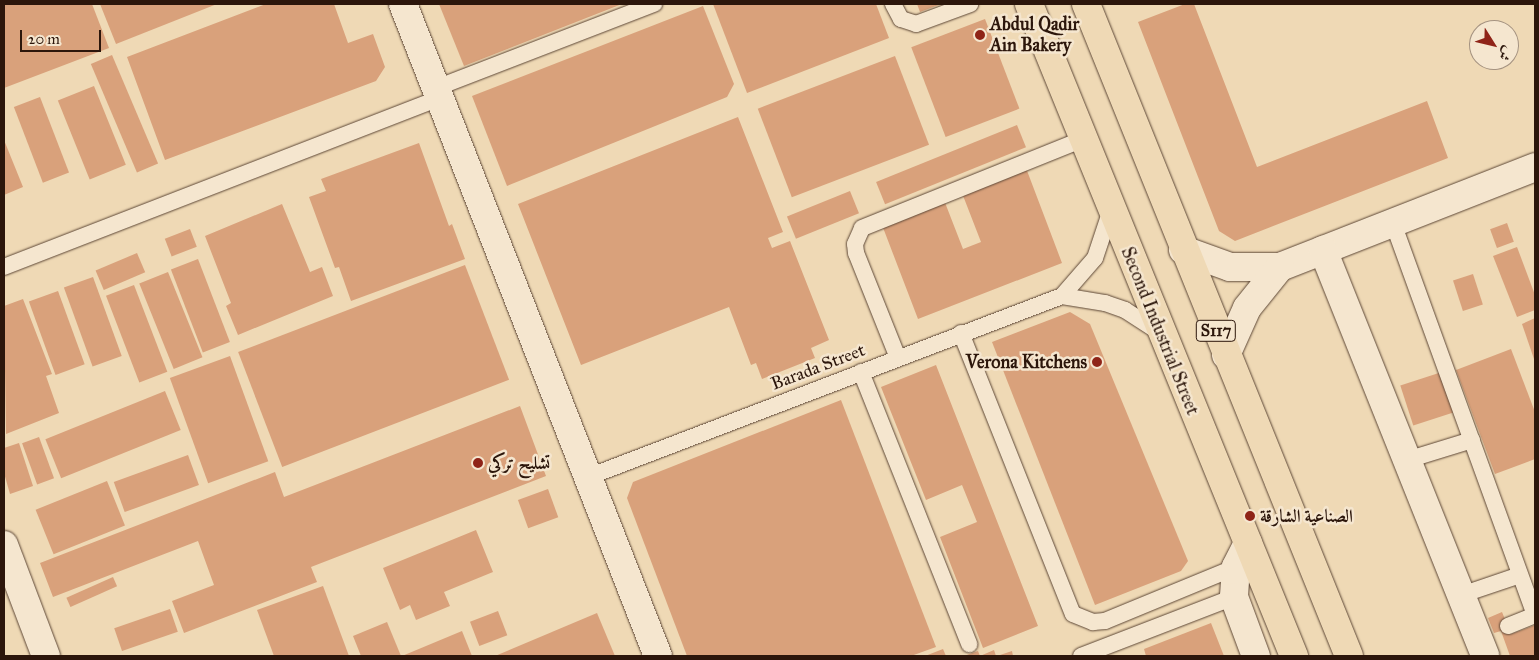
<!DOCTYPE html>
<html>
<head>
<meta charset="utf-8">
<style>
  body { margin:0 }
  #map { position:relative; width:1539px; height:660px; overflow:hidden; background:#efd9b5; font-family:"IM FELL Great Primer",Amiri,serif }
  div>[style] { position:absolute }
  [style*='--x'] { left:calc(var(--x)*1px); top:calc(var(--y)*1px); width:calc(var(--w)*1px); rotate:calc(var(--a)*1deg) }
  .building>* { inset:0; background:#d9a17b; transform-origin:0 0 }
  .roads { filter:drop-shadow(0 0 1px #5d4736) drop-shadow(0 0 1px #5d4736) }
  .lane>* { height:16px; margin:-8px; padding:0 8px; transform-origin:8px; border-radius:8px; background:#f5e6cf }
  .street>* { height:28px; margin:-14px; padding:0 14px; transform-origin:14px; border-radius:14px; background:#f5e6cf }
  .primary>* { height:28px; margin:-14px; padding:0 14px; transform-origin:14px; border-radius:14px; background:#efd9b5 }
  .dots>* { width:14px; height:14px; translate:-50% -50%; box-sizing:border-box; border:2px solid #f5e6cf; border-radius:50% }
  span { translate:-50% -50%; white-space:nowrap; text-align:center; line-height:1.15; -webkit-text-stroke:5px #f5e6cf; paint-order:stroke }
  .shield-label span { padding:1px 4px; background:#f5e6cf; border:1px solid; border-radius:4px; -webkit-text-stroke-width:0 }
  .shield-label { font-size:16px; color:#2c160b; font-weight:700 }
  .poi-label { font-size:18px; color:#2c160b; font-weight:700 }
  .left { translate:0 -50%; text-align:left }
  .right { translate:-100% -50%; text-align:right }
  .street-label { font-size:18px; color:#2c160b }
  .frame { position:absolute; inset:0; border:5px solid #2c160b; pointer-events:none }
  .north { position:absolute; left:1469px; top:20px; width:50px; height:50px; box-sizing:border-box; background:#f5e6cf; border:1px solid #a59381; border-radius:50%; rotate:126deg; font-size:14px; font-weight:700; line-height:20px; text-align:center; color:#2c160b }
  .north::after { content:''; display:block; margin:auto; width:18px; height:22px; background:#8f2418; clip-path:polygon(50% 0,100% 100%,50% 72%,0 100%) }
  .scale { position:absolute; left:20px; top:30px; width:81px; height:22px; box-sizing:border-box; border:2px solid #2c160b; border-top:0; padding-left:6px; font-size:15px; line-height:18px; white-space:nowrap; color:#2c160b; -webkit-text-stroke:4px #f5e6cf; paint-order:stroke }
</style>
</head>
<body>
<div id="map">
  <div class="building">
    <div style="clip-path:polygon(4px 4px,92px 4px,109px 48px,4px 88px)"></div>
    <div style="clip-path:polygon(100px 4px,217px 4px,116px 44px)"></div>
    <div style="clip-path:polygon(266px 4px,334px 4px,348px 43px,373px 34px,385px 67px,376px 81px,165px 160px,127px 57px)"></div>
    <div style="clip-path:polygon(439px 4px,622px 4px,464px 66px)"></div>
    <div style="clip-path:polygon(713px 4px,876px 4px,889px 38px,747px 93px)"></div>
    <div style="clip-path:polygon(917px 4px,941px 4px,920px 12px)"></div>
    <div style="clip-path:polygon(1185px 4px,1194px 4px,1257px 167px,1427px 101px,1448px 158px,1235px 241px,1219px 231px,1138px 22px)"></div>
    <div style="clip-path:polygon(703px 6px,734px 84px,727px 97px,507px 186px,472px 96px)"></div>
    <div style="left:985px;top:19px;width:96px;height:79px;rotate:69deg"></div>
    <div style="left:112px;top:55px;width:118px;height:23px;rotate:67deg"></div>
    <div style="left:895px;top:56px;width:95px;height:147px;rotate:69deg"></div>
    <div style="left:94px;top:86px;width:85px;height:39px;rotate:68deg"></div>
    <div style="left:40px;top:97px;width:81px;height:28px;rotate:69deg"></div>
    <div style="clip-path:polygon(738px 117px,783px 232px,768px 238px,772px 248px,790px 241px,829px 340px,811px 348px,815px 358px,762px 379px,756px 363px,751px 365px,729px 307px,581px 365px,518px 204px)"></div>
    <div style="left:1017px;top:125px;width:24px;height:152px;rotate:68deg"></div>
    <div style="clip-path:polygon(4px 140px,23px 187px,4px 195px)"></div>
    <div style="clip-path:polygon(419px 143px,449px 226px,452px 224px,465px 259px,351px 301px,339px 267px,335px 268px,309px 197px,326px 191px,321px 179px)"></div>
    <div style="clip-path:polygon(1026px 168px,1062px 263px,918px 319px,882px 225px,944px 200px,963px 249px,981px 242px,962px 193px)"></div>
    <div style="left:850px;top:191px;width:24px;height:68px;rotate:68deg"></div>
    <div style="clip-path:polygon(282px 204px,310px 272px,322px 267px,333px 296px,238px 335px,226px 306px,231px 303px,205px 236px)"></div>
    <div style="left:1507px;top:223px;width:20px;height:18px;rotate:70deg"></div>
    <div style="left:190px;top:229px;width:19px;height:27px;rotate:69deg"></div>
    <div style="clip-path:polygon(1517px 247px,1535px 295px,1535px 310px,1517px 317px,1493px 256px)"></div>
    <div style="left:137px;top:253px;width:21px;height:45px;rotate:67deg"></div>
    <div style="left:198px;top:259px;width:89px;height:29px;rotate:69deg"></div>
    <div style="left:465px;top:265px;width:123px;height:243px;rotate:69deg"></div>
    <div style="left:168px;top:272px;width:92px;height:31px;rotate:68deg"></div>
    <div style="left:1473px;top:274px;width:32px;height:21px;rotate:72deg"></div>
    <div style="left:93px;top:277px;width:84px;height:31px;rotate:70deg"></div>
    <div style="left:134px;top:285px;width:93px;height:30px;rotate:69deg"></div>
    <div style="left:58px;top:291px;width:78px;height:31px;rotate:70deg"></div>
    <div style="clip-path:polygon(23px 299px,52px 374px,46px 376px,59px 413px,6px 434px,4px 306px)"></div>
    <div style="clip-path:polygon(1070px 312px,1090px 324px,1188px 561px,1181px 571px,1095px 605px,992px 342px)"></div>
    <div style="clip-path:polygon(1535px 318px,1535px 362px,1522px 324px)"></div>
    <div style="clip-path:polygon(1511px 349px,1535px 412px,1535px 459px,1495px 474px,1456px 370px)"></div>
    <div style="left:230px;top:356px;width:112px;height:64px;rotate:70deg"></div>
    <div style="clip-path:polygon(936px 365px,1038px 626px,983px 648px,940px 537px,977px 522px,962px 485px,926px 500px,881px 387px)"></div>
    <div style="left:1445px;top:371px;width:42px;height:47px;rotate:72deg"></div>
    <div style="left:165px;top:391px;width:42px;height:129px;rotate:68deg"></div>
    <div style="clip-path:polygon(841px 400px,936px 647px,911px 656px,687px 656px,627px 498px,633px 482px)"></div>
    <div style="clip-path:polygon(520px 406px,546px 476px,311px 567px,317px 582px,184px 633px,172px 601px,214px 585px,198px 541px,53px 597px,40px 563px,275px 472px,284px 497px)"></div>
    <div style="left:39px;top:437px;width:44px;height:18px;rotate:70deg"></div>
    <div style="clip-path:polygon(19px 443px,33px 486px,10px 494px,4px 473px,4px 448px)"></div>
    <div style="left:188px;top:455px;width:32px;height:79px;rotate:70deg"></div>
    <div style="left:107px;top:481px;width:48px;height:77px;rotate:68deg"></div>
    <div style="left:548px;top:489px;width:30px;height:32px;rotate:70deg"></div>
    <div style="clip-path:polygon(476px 530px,493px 572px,444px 592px,450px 606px,416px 620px,410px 605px,400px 610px,383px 568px)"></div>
    <div style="left:113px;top:577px;width:10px;height:51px;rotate:66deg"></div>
    <div style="clip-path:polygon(323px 586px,349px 656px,274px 656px,257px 610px)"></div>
    <div style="left:170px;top:609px;width:24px;height:59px;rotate:71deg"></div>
    <div style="left:498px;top:611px;width:26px;height:30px;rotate:69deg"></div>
    <div style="clip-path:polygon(1502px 612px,1511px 634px,1535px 625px,1535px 656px,1510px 656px,1501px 631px,1494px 633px,1488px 618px)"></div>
    <div style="clip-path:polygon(597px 613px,615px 656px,495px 656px)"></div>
    <div style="clip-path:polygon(387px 622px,401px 656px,361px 656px,353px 636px)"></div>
    <div style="clip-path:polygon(1211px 623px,1224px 656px,1146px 656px,1144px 649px)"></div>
    <div style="clip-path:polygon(462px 631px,472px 656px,402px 656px)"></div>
    <div style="clip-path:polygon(943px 649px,946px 656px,925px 656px)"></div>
    <div style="clip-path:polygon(994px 650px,996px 656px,964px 656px,978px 651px,980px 656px)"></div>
    <div style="clip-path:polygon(1012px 651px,1013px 656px,997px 656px)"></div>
  </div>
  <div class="roads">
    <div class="lane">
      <div style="--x:893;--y:4;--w:17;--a:62"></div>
      <div style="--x:901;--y:19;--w:16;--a:18"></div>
      <div style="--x:916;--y:24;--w:58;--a:-20.3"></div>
      <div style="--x:436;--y:88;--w:234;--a:-21.1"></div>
      <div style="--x:1393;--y:223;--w:417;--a:70.1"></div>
      <div style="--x:4;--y:267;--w:468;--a:-21.2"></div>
      <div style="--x:1062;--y:296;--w:44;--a:9.2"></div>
      <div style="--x:1105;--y:303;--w:21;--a:19"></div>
      <div style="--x:1125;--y:310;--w:40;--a:32.9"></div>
      <div style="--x:961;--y:333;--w:302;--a:68.3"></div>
      <div style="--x:1073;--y:614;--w:22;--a:22"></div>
      <div style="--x:1093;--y:622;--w:12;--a:-5"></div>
      <div style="--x:1105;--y:621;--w:142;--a:-22.4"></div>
      <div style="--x:898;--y:358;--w:113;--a:-111.8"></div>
      <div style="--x:856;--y:253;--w:9;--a:-96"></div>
      <div style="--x:855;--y:244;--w:17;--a:-66"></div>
      <div style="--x:862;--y:228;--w:238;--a:-21.9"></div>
      <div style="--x:861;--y:372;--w:293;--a:68.3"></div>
      <div style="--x:1407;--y:460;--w:68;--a:-17.1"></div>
      <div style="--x:588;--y:477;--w:507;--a:-20.9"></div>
      <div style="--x:1062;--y:296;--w:50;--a:-49"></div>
      <div style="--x:1095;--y:258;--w:51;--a:-71.6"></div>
      <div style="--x:1461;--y:595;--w:62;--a:-18.7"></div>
      <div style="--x:1508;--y:626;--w:29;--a:-22"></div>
      <div style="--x:1081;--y:656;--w:164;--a:-21.1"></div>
    </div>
    <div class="street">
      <div style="--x:403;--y:4;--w:700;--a:68.64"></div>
      <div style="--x:1183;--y:250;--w:50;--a:19.9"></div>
      <div style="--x:1230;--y:267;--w:50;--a:0"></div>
      <div style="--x:1280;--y:267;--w:274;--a:-21.4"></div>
      <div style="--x:1323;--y:250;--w:437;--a:68.2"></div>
      <div style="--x:1226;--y:355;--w:51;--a:-65.9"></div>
      <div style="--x:1247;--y:308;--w:53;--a:-51.2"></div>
      <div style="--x:1248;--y:543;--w:27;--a:117"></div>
      <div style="--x:1236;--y:567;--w:30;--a:94"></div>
      <div style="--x:1234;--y:597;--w:63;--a:69.6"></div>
      <div style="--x:4;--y:545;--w:119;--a:69.3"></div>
    </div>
    <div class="primary">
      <div style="--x:1029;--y:4;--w:704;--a:67.88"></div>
      <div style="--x:1086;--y:4;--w:703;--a:68.03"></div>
    </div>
  </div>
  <div class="dots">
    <div style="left:980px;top:35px;background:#8f2418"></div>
    <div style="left:1097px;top:362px;background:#8f2418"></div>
    <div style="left:478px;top:463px;background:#8f2418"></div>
    <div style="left:1250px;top:516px;background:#8f2418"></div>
  </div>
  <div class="shield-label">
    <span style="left:1216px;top:331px">S117</span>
  </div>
  <div class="poi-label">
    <span class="left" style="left:990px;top:35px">Abdul Qadir<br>Ain Bakery</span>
    <span class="right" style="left:1087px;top:362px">Verona Kitchens</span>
    <span class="left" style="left:488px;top:463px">تشليح تركي</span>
    <span class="left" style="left:1260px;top:516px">الصناعية الشارقة</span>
  </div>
  <div class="street-label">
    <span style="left:1160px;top:331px;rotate:68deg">Second Industrial Street</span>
    <span style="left:818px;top:367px;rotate:-21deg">Barada Street</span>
  </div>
  <div class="frame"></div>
  <div class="north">ش</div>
  <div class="scale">20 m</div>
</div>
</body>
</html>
